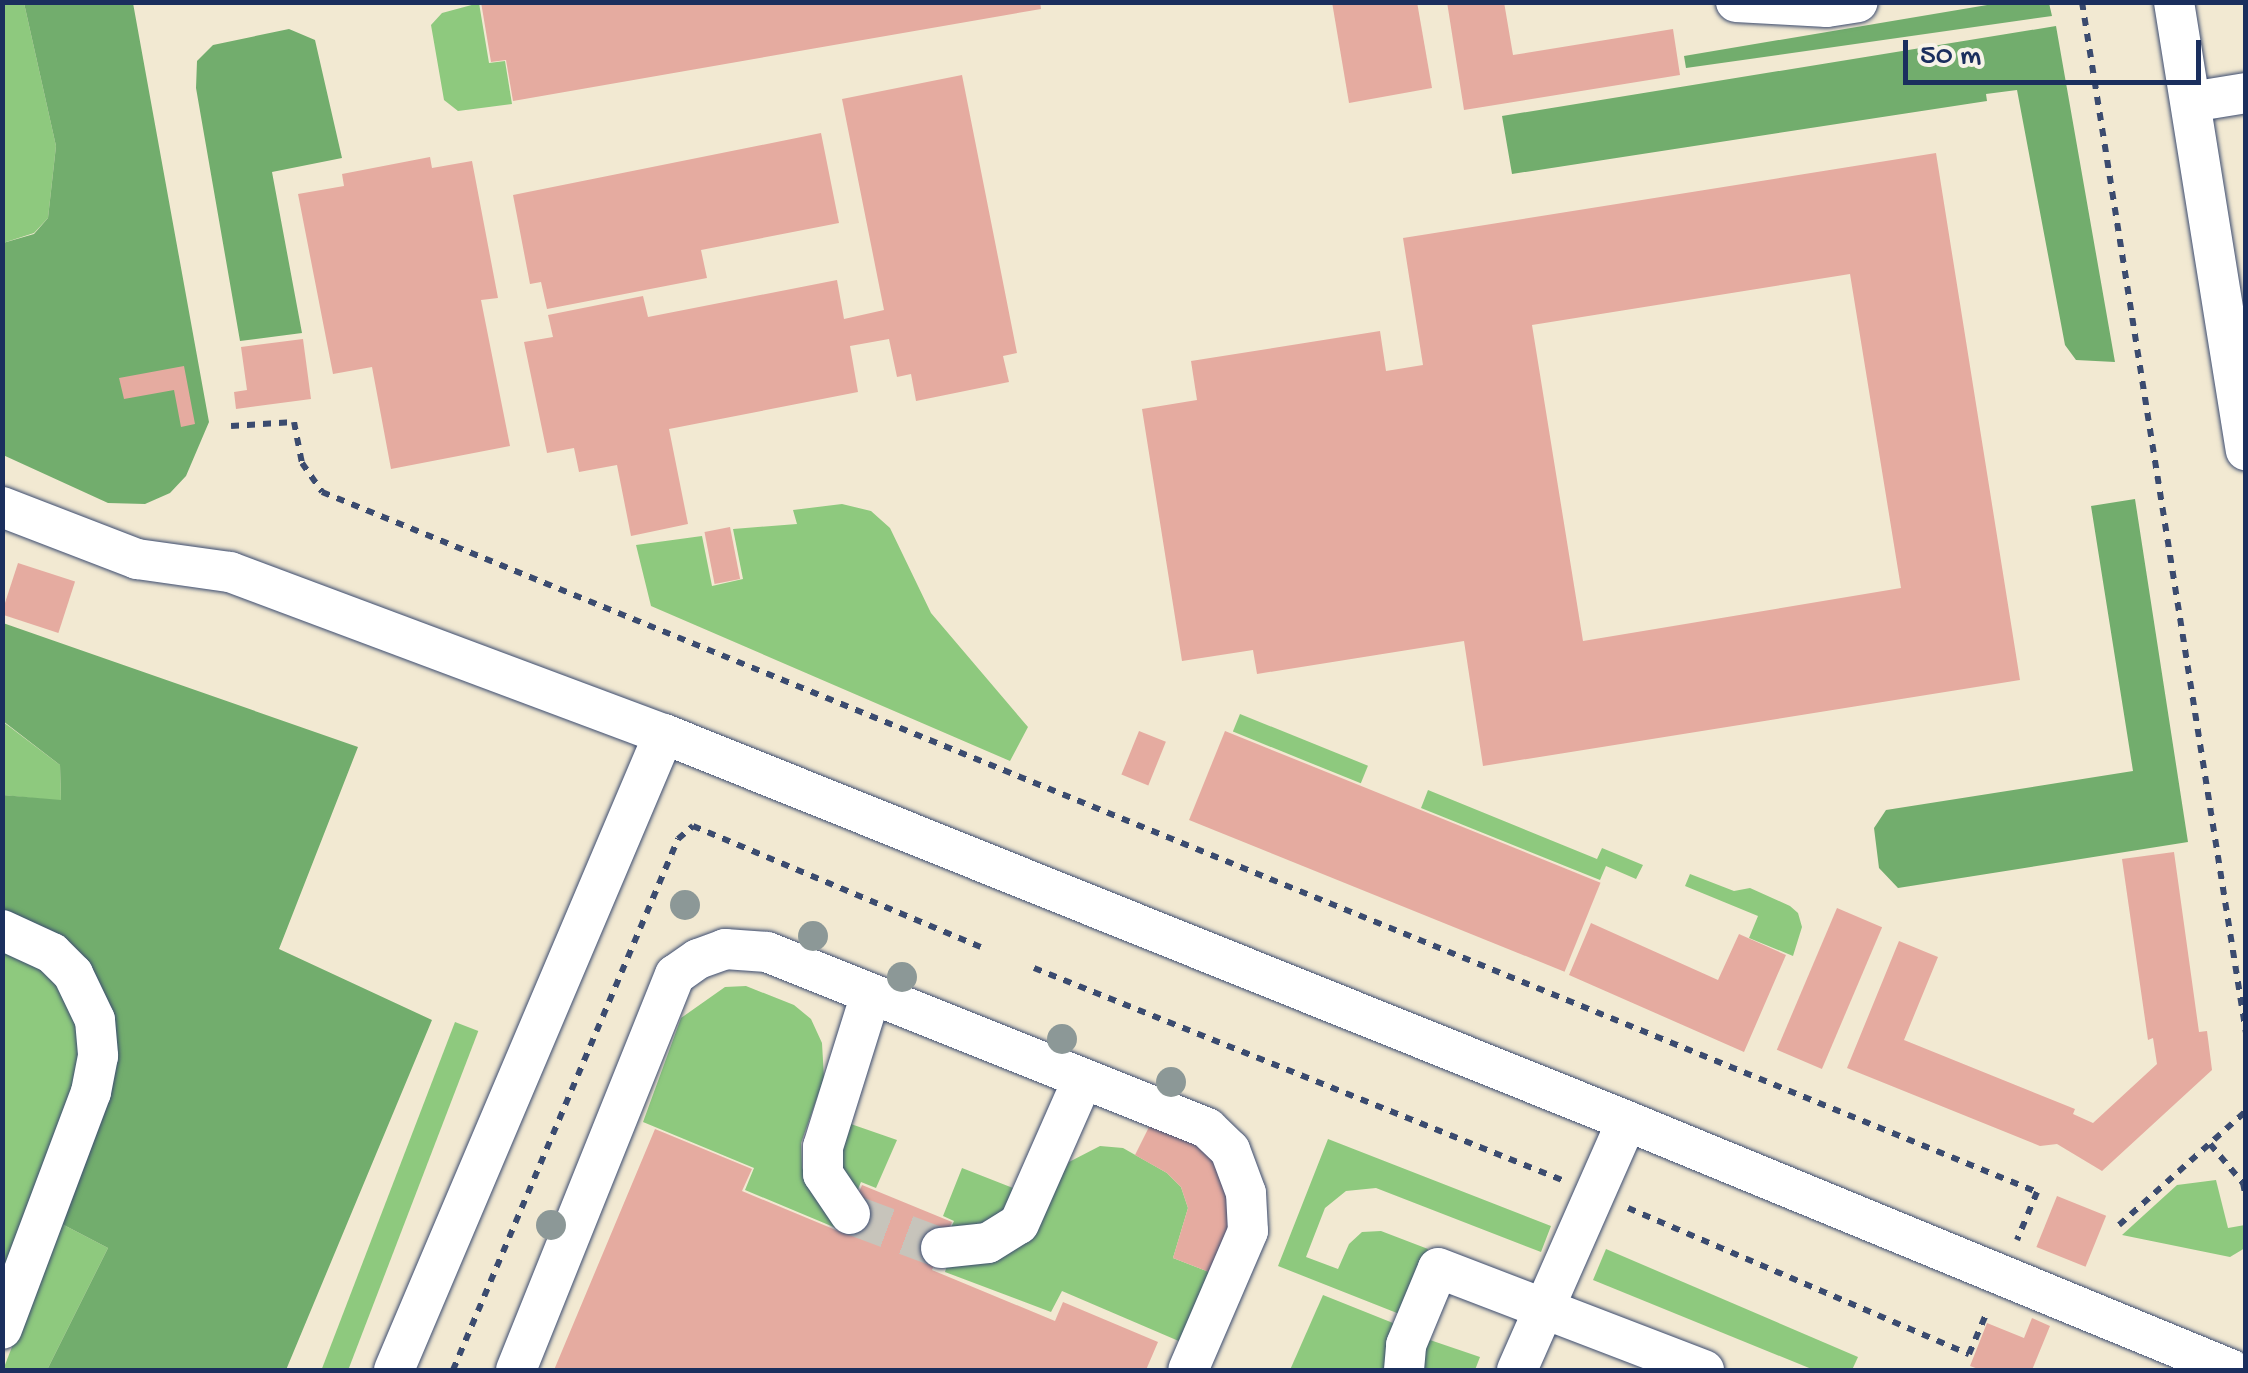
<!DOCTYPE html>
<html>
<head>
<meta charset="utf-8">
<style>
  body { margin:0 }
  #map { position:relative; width:2248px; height:1373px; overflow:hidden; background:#f2e9d2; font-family:"Gochi Hand",sans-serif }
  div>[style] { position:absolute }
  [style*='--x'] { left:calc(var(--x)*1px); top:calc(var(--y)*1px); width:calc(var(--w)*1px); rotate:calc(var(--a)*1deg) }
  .green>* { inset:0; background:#8ec97e; transform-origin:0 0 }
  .forest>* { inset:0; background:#72ad6d }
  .building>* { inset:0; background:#e5aba0; transform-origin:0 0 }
  .minor-tunnel>* { height:40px; margin-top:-20px; transform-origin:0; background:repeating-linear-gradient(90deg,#c7c4bb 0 40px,transparent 0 60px) }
  .path>* { height:6px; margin-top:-3px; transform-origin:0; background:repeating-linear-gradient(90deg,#3b4b6f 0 8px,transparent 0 16px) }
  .roads { filter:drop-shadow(0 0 2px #3b4b6f) drop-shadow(0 0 2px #3b4b6f) }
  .minor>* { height:40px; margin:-20px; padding:0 20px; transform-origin:20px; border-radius:20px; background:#fff }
  .trees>* { width:30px; height:30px; margin:-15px; border-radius:50%; background:#8c9897 }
  span { translate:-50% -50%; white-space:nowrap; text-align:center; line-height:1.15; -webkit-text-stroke:9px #f7f3e8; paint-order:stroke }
  .frame { position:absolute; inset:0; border:5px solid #1b2f5e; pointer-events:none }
  .scale { position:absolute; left:1903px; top:40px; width:298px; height:45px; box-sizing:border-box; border:5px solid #1b2f5e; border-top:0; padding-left:12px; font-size:30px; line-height:35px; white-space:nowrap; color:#1b2f5e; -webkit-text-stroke:8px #f7f3e8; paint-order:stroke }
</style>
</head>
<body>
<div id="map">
  <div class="green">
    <div style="clip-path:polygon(3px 3px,24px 3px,56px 146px,48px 218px,34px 233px,3px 243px)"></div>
    <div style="clip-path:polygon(479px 3px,489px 63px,505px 61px,512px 104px,458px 111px,444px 100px,431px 25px,442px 13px)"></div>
    <div style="clip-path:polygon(842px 504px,871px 511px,890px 528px,931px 613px,1028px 727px,1010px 761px,651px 606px,636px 545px,702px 536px,712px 586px,743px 579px,733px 529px,797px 524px,793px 510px)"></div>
    <div style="left:1240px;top:714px;width:138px;height:19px;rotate:22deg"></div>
    <div style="clip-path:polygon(2px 721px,60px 765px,61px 801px,3px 795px)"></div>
    <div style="clip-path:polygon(1428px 790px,1597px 859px,1602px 848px,1643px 865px,1636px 879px,1606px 866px,1600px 880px,1421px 808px)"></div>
    <div style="clip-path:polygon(1690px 874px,1734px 891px,1750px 888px,1790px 906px,1798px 913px,1802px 927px,1793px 956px,1749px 938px,1758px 916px,1685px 886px)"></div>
    <div style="clip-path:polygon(3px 938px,60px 983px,88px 1053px,3px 1294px)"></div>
    <div style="clip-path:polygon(746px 986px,794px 1005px,811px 1019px,822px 1043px,824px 1078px,801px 1143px,802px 1168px,816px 1197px,838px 1222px,836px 1228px,745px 1190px,754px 1168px,643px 1122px,681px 1018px,725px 987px)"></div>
    <div style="left:455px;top:1022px;width:25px;height:376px;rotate:21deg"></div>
    <div style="clip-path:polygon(848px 1123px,897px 1140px,876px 1188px,861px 1182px,856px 1194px,844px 1181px,839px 1147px)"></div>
    <div style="clip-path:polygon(1328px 1139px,1551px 1226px,1541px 1252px,1376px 1188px,1346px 1191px,1325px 1208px,1306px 1257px,1338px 1269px,1349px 1244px,1362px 1232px,1381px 1231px,1428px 1249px,1402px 1315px,1278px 1266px)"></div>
    <div style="clip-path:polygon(1100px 1146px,1123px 1148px,1167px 1173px,1181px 1187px,1188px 1208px,1173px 1258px,1209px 1272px,1181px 1342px,1062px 1291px,1051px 1312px,945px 1272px,947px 1265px,1030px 1234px,1069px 1162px)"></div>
    <div style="clip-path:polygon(962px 1168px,1013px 1188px,1004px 1212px,992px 1225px,949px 1232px,954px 1221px,943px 1216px)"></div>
    <div style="clip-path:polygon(2216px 1180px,2228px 1228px,2245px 1225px,2245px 1248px,2230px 1257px,2122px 1235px,2177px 1185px)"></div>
    <div style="clip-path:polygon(60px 1223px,108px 1248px,47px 1370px,3px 1370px)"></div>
    <div style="clip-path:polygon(1606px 1249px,1858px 1357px,1852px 1370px,1814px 1370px,1593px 1280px)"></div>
    <div style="clip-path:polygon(1323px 1295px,1398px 1325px,1394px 1370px,1290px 1370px)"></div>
    <div style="clip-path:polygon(1430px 1340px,1480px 1357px,1475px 1370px,1422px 1370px,1422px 1341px)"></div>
  </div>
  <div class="forest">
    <div style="clip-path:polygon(24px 3px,133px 3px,209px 422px,186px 476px,170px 493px,145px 504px,108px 503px,3px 455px,3px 243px,34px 234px,48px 218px,56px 146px)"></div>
    <div style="clip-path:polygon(1999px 3px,2049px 3px,2052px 16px,1686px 68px,1684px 56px)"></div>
    <div style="clip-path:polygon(2056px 26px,2115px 362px,2076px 360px,2065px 345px,2017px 90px,1986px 94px,1987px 101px,1512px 174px,1502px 116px)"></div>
    <div style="clip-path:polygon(289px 29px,315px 40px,342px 158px,272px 172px,302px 333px,240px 341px,196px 88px,197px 61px,213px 45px)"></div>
    <div style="clip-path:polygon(2135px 499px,2188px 842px,1898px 888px,1879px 868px,1874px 828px,1886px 810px,2133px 771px,2091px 506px)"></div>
    <div style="clip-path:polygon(3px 623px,358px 747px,279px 949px,432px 1020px,286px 1370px,47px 1370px,108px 1248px,60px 1223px,111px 1044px,3px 917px,3px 795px,61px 800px,60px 765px,3px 721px)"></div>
  </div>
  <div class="building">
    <div style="clip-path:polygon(481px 2px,1040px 2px,1041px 9px,513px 101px,506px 60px,491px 62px)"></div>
    <div style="clip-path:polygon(1332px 2px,1417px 2px,1432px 88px,1349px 103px)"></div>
    <div style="clip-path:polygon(1447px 2px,1504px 2px,1513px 55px,1673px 29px,1680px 75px,1464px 110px)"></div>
    <div style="clip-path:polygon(962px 75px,1017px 353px,1003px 356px,1009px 382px,916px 401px,911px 374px,897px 377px,889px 339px,850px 346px,858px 392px,669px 429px,688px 524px,631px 536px,617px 465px,579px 472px,574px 448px,547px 453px,524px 342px,553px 337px,548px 315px,643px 296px,648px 317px,837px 280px,844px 319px,884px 310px,842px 99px)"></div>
    <div style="clip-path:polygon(821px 133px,839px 223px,701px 250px,707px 278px,547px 309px,541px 282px,530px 284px,513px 195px)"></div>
    <div style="clip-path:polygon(evenodd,1936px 153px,2020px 680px,1483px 766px,1464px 641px,1257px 674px,1253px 650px,1182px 661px,1142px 409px,1197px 400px,1191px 361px,1380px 331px,1386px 371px,1423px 365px,1403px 238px,1936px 153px,1850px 274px,1901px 588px,1583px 641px,1532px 325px,1850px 274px)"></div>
    <div style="clip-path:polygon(430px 157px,432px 168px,472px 161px,498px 298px,481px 300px,510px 446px,391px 469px,372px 367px,333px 374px,298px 194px,344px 186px,342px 174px)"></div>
    <div style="clip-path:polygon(303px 339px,311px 399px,236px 409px,234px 392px,247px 390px,241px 347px)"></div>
    <div style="clip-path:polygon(184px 366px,195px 424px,181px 427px,174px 390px,124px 399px,119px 378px)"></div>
    <div style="left:730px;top:527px;width:53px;height:26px;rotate:79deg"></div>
    <div style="left:18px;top:563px;width:60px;height:54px;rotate:18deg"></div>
    <div style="left:1139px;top:731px;width:29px;height:47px;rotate:22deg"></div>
    <div style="left:1225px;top:731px;width:405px;height:96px;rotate:22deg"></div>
    <div style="clip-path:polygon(2174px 852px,2199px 1032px,2207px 1031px,2212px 1070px,2102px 1171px,2057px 1144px,2040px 1146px,1847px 1068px,1899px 941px,1938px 957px,1904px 1040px,2075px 1109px,2073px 1114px,2093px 1123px,2157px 1064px,2153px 1038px,2148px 1040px,2122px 859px)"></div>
    <div style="left:1837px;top:908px;width:49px;height:154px;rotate:23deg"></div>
    <div style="clip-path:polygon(1591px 923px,1718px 980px,1739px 934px,1786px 955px,1744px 1052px,1569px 975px)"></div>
    <div style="clip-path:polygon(1154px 1117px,1213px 1148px,1230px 1171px,1229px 1226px,1209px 1272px,1173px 1258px,1188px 1208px,1181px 1187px,1167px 1173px,1135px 1155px)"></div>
    <div style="clip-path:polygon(655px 1129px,752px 1169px,742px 1191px,843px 1233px,862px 1185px,952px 1222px,932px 1270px,1055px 1321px,1063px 1302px,1158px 1342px,1146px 1370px,554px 1370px)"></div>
    <div style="left:2057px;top:1196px;width:53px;height:55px;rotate:22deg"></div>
    <div style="clip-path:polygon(2032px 1318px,2050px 1326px,2032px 1370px,1981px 1370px,1970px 1366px,1987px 1323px,2024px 1338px)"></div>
  </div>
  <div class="minor-tunnel">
    <div style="--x:850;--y:1214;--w:97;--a:20.5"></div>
  </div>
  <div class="path">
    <div style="--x:2082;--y:2;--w:1044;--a:80.96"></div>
    <div style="--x:231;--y:426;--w:63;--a:-3.6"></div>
    <div style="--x:294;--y:422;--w:42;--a:79"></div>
    <div style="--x:302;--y:463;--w:35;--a:55"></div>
    <div style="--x:322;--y:492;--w:1852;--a:22.2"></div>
    <div style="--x:2037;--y:1192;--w:52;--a:112.6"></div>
    <div style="--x:1034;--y:968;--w:569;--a:21.88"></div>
    <div style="--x:2210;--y:1144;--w:51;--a:49.8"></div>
    <div style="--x:2243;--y:1183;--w:16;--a:79"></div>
    <div style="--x:1628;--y:1208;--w:371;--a:23.2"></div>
    <div style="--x:1969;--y:1354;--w:46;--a:-66.8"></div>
    <div style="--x:2119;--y:1225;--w:171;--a:-41.9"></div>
    <div style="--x:453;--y:1370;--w:577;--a:-67.04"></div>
    <div style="--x:678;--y:839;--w:20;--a:-41"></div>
    <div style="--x:693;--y:826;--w:312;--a:22.8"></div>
  </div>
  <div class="roads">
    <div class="minor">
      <div style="--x:1736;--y:2;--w:91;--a:3.1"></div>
      <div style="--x:1827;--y:7;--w:31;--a:-9"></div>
      <div style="--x:2174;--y:2;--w:454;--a:80.9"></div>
      <div style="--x:2191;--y:102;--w:56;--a:-9.3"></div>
      <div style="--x:2;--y:507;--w:145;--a:21.1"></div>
      <div style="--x:137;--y:559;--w:94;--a:8"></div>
      <div style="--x:230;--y:572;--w:463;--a:20.5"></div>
      <div style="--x:664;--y:734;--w:1038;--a:21.89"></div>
      <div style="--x:1627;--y:1121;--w:654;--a:22.37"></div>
      <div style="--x:2;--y:930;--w:55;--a:24.7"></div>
      <div style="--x:52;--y:953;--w:30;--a:45"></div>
      <div style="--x:73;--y:974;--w:51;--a:64.4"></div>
      <div style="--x:95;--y:1020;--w:36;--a:85"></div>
      <div style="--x:98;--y:1056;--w:37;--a:101"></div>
      <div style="--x:91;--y:1092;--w:253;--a:110.6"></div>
      <div style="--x:850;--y:1214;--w:48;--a:-124"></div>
      <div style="--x:823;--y:1174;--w:27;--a:-90"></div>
      <div style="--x:823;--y:1147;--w:160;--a:-72.6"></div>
      <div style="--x:941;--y:1248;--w:47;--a:-6.1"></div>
      <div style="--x:988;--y:1243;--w:36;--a:-32"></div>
      <div style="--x:1019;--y:1224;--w:158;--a:-66.2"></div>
      <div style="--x:394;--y:1370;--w:691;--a:-67"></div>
      <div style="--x:516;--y:1370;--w:426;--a:-68.1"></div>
      <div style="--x:675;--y:975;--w:28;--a:-35"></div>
      <div style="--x:698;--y:959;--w:29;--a:-20"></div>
      <div style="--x:725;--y:949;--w:42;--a:4.1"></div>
      <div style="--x:767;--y:952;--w:474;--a:21.8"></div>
      <div style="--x:1207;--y:1128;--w:32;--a:44"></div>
      <div style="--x:1230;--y:1150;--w:46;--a:69.6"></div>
      <div style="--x:1246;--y:1193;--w:38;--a:87"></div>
      <div style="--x:1248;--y:1231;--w:151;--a:113.3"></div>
      <div style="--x:1404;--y:1370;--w:25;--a:-85"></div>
      <div style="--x:1406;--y:1345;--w:83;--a:-67.4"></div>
      <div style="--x:1438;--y:1268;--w:285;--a:21"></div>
      <div style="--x:1517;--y:1370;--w:272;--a:-66.2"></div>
    </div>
  </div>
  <div class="trees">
    <div style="left:685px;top:905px"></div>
    <div style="left:813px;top:936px"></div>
    <div style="left:902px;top:977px"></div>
    <div style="left:1062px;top:1039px"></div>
    <div style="left:1171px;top:1082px"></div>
    <div style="left:551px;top:1225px"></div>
  </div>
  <div class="frame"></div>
  <div class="scale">50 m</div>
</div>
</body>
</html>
